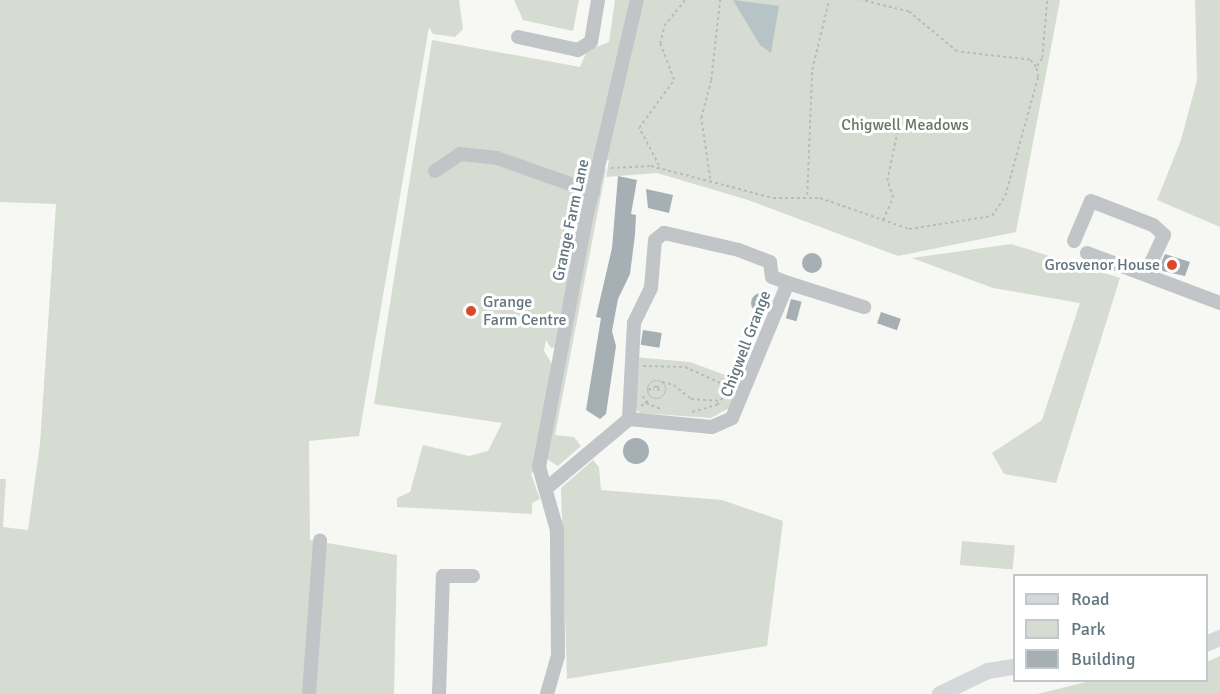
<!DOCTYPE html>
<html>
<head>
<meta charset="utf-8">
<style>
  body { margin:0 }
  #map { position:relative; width:1220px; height:694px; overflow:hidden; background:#f7f7f4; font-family:Signika,sans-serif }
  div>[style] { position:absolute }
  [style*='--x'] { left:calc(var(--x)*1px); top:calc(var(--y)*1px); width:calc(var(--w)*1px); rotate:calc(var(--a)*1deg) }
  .green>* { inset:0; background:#d7dcd3; transform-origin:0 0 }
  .water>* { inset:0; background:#b6c3c7 }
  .building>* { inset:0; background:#a5afb4; transform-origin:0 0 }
  .round { border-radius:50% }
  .path>* { height:1.5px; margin-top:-0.75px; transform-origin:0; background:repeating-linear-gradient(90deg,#b9bcbf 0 3px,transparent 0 6px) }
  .path>.ring { margin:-0.75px; padding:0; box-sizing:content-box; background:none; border:1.5px solid #b9bcbf; border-radius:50% }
  .minor>* { height:14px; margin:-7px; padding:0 7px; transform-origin:7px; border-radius:7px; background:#c1c5c8 }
  .major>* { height:16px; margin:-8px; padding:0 8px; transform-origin:8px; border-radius:8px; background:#d4d8db }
  .dots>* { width:16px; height:16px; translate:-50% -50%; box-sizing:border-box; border:3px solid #fff; border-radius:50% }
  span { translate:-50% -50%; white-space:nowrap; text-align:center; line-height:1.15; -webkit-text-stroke:6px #fff; paint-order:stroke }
  .park-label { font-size:16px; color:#677762 }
  .street-label { font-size:16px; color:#63757f }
  .poi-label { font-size:16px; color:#63757f }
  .right { translate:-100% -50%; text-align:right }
  .left { translate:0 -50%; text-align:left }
  .legend { position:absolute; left:1013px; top:574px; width:195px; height:108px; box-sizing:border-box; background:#fff; border:2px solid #c1c8cc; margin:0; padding:8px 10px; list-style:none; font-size:18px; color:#63757f }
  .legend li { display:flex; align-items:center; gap:12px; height:30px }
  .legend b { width:30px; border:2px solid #c1c8cc }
</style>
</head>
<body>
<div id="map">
  <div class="green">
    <div style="clip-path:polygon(0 0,459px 0,463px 29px,455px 37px,433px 34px,429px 27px,359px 436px,309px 441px,310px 540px,397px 555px,394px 694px,0 694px,0 479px,6px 479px,3px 527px,28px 530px,40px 444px,56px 204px,0 202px)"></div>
    <div style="clip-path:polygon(514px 0,579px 0,573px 31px,523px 20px)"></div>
    <div style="clip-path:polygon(615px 0,632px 0,559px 346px,551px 348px,546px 340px,544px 351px,555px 369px,536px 468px,531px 474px,540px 499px,532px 503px,532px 514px,397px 507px,397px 498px,410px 492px,423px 445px,469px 456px,488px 451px,502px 423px,374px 404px,432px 40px,580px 67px,587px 51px,609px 42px)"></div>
    <div style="clip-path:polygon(639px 0,1060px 0,1016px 232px,898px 256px,748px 200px,657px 173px,606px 177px,609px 160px,603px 162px)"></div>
    <div style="clip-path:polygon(1195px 0,1220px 0,1220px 227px,1157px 200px,1181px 140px,1197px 80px)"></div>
    <div style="clip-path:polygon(606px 169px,555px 435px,574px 437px,581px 446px,558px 466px,547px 459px,599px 170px)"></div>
    <div style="clip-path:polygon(1011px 244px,1120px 278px,1056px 483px,1004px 474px,992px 453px,1042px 420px,1080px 303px,993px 288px,912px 258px)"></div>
    <div style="clip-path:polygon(635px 357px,690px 362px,736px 379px,737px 394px,731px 407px,711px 418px,640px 413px,634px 408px)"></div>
    <div style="clip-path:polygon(593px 460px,599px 467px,601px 490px,722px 500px,783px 521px,767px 646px,567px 679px,561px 488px)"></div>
    <div style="left:962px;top:541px;width:53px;height:24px;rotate:5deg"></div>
    <div style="clip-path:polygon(1220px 656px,1220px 694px,1037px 694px,1090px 681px,1206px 680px,1207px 662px)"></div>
  </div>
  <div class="water">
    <div style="clip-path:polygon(733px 0,779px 6px,771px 53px,760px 45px)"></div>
  </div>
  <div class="building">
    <div style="clip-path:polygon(618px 176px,637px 180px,631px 214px,636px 215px,635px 235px,630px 274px,618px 299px,612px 331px,616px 346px,606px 414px,600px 419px,586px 410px,601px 318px,596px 317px,612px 248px)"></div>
    <div style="clip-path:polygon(646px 189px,673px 195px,669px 213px,648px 208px)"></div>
    <div class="round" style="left:802px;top:253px;width:20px;height:20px"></div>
    <div style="clip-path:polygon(1165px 254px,1190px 262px,1185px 276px,1158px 270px)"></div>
    <div class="round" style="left:751px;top:293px;width:20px;height:20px"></div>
    <div style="left:791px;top:299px;width:11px;height:20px;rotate:15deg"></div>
    <div style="left:881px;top:312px;width:21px;height:12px;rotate:19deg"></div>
    <div style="left:643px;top:330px;width:19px;height:15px;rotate:9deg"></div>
    <div class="round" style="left:623px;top:438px;width:26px;height:26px"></div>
  </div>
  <div class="path">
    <div style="--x:1037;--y:66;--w:9;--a:-58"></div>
    <div style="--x:1042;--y:58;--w:58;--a:-85.1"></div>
    <div style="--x:659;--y:166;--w:43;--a:-117.8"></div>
    <div style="--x:639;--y:128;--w:59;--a:-53.9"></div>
    <div style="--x:674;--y:80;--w:39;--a:-111"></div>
    <div style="--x:660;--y:44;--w:18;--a:-77"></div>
    <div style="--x:664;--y:26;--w:33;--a:-51"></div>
    <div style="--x:611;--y:168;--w:40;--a:-2.9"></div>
    <div style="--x:651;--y:166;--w:126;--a:14.7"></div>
    <div style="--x:773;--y:198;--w:47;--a:0"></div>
    <div style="--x:820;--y:198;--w:94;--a:19.2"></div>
    <div style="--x:909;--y:229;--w:84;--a:-8.9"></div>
    <div style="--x:992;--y:216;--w:24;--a:-57"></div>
    <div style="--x:1005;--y:196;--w:123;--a:-74.5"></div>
    <div style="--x:1038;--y:77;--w:10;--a:-101"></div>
    <div style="--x:1036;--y:67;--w:9;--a:-131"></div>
    <div style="--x:1030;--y:60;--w:73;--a:-173.7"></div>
    <div style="--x:957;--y:52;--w:62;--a:-140.2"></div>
    <div style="--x:909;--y:12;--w:50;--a:-166.2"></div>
    <div style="--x:710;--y:179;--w:62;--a:-98.4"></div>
    <div style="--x:701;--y:118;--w:39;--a:-75"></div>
    <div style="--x:711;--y:80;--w:81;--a:-83.6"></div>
    <div style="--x:807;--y:195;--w:125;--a:-87.7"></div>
    <div style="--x:812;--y:70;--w:72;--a:-76.3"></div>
    <div style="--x:883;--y:220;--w:24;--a:-66"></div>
    <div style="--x:893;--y:198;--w:18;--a:-109"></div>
    <div style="--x:887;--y:181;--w:63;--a:-78.2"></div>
    <div style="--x:643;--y:366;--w:42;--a:1.4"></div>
    <div style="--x:685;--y:367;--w:51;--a:24.1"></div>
    <div class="ring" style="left:648px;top:381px;width:16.5px;height:16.5px"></div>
    <div style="--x:662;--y:382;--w:12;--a:14"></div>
    <div style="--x:674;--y:385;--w:22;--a:39"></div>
    <div style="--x:691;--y:399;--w:30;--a:4"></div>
    <div style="--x:648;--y:390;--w:10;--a:-24"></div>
    <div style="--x:657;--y:386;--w:5;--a:53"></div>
    <div style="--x:660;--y:390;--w:7;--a:180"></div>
    <div style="--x:643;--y:396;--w:8;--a:67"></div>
    <div style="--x:646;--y:403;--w:6;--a:-51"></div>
    <div style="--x:641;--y:406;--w:6;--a:-31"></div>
    <div style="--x:646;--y:403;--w:16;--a:22"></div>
    <div style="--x:692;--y:412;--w:26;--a:-16"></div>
    <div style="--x:717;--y:405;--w:20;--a:-53"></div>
  </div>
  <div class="minor">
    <div style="--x:518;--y:37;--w:61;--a:12.2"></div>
    <div style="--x:578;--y:50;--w:15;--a:-32"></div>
    <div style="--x:591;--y:42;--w:43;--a:-80.5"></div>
    <div style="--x:435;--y:171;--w:30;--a:-34"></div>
    <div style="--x:460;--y:154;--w:37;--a:6"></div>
    <div style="--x:497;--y:158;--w:102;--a:19.5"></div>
    <div style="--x:1074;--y:241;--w:43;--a:-67"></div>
    <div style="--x:1091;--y:201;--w:66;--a:21.2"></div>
    <div style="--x:1153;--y:225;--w:15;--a:42"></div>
    <div style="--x:1164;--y:235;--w:43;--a:114.8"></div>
    <div style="--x:1087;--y:253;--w:142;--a:20.6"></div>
    <div style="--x:788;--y:283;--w:80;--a:17.5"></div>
    <div style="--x:548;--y:487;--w:106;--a:-40"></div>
    <div style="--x:629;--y:419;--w:83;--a:5.5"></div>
    <div style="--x:712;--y:427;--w:22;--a:-24"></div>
    <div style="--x:732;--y:418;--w:146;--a:-67.5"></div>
    <div style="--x:788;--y:283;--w:17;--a:-159"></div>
    <div style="--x:772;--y:277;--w:15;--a:-98"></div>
    <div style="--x:770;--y:262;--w:33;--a:-159"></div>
    <div style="--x:739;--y:250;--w:77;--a:-167.2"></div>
    <div style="--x:664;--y:233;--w:11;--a:142"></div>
    <div style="--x:655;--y:240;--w:48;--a:94.8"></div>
    <div style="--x:651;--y:288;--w:39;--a:116"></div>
    <div style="--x:634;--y:323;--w:96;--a:93"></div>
    <div style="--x:309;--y:694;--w:154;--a:-85.9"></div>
    <div style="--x:439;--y:694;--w:118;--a:-88.1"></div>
    <div style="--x:443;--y:576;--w:30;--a:0"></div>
    <div style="--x:547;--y:694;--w:40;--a:-74"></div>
    <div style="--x:558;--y:656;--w:126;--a:-90.5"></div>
    <div style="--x:557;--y:530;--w:66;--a:-105.9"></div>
    <div style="--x:539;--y:467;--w:248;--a:-79.3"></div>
    <div style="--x:585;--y:223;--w:229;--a:-76.9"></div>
  </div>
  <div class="major">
    <div style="--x:1206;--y:644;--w:15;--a:-23"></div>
    <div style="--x:940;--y:694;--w:53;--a:-25.6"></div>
    <div style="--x:988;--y:671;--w:26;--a:-9"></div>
  </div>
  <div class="dots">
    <div style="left:1172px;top:265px;background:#df472c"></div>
    <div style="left:471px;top:311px;background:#df472c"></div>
  </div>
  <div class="park-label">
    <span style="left:905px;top:125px">Chigwell Meadows</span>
  </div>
  <div class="street-label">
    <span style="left:571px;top:220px;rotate:-78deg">Grange Farm Lane</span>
    <span style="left:746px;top:344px;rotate:-69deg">Chigwell Grange</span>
  </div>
  <div class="poi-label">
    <span class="right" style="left:1160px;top:265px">Grosvenor House</span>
    <span class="left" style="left:483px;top:311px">Grange<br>Farm Centre</span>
  </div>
  <ul class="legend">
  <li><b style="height:8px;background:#d4d8db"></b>Road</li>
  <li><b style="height:16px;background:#d7dcd3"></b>Park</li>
  <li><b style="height:16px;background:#a5afb4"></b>Building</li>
  </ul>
</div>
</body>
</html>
